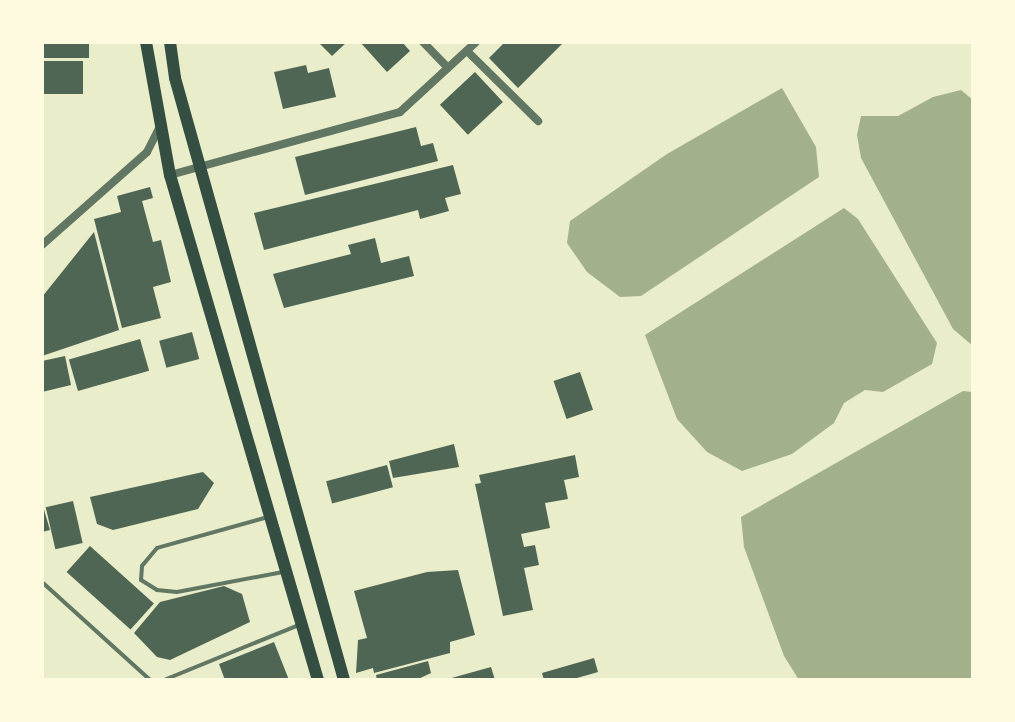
<!DOCTYPE html>
<html>
<head>
<meta charset="utf-8">
<style>
  body { margin:0 }
  #map { position:relative; width:1015px; height:722px; overflow:hidden; background:#e9edc9; font-family:Ubuntu,sans-serif }
  div>[style] { position:absolute }
  [style*='--x'] { left:calc(var(--x)*1px); top:calc(var(--y)*1px); width:calc(var(--w)*1px); rotate:calc(var(--a)*1deg) }
  .water>* { inset:0; background:#a3b18a }
  .building>* { inset:0; background:#4f6655; transform-origin:0 0 }
  .service>* { height:4px; margin:-2px; padding:0 2px; transform-origin:2px; border-radius:2px; background:#617663 }
  .minor>* { height:8px; margin:-4px; padding:0 4px; transform-origin:4px; border-radius:4px; background:#617663 }
  .secondary>* { height:12px; margin:-6px; padding:0 6px; transform-origin:6px; border-radius:6px; background:#344e41 }
  span { translate:-50% -50%; white-space:nowrap; text-align:center; line-height:1.15; -webkit-text-stroke:6px #fefae0; paint-order:stroke }
  .frame { position:absolute; inset:0; border:44px solid #fefae0; pointer-events:none }
</style>
</head>
<body>
<div id="map">
  <div class="water">
    <div style="clip-path:polygon(782px 88px,816px 147px,819px 177px,641px 296px,620px 297px,587px 272px,567px 243px,570px 221px,667px 154px)"></div>
    <div style="clip-path:polygon(961px 90px,973px 100px,973px 346px,953px 329px,861px 158px,857px 135px,861px 116px,898px 116px,933px 97px)"></div>
    <div style="clip-path:polygon(844px 208px,858px 219px,937px 343px,932px 364px,883px 392px,865px 390px,844px 403px,834px 423px,792px 454px,742px 471px,707px 452px,677px 419px,645px 335px)"></div>
    <div style="clip-path:polygon(963px 391px,973px 392px,973px 680px,799px 680px,784px 656px,744px 547px,741px 517px)"></div>
  </div>
  <div class="building">
    <div style="left:42px;top:42px;width:47px;height:16px"></div>
    <div style="clip-path:polygon(318px 42px,347px 42px,332px 56px)"></div>
    <div style="clip-path:polygon(360px 42px,402px 42px,410px 51px,387px 72px)"></div>
    <div style="clip-path:polygon(505px 42px,564px 42px,518px 88px,489px 58px)"></div>
    <div style="left:42px;top:61px;width:41px;height:33px"></div>
    <div style="clip-path:polygon(306px 65px,308px 73px,329px 68px,336px 97px,283px 109px,274px 72px)"></div>
    <div style="left:475px;top:72px;width:41px;height:48px;rotate:47deg"></div>
    <div style="clip-path:polygon(416px 127px,421px 146px,433px 143px,438px 161px,305px 195px,295px 157px)"></div>
    <div style="clip-path:polygon(453px 165px,461px 194px,445px 198px,449px 211px,420px 219px,418px 210px,264px 250px,254px 213px)"></div>
    <div style="clip-path:polygon(150px 187px,153px 198px,142px 201px,153px 242px,161px 240px,171px 282px,153px 287px,161px 318px,122px 328px,94px 219px,121px 212px,117px 196px)"></div>
    <div style="clip-path:polygon(94px 232px,119px 330px,42px 356px,42px 297px)"></div>
    <div style="clip-path:polygon(375px 238px,381px 263px,409px 256px,414px 276px,284px 308px,273px 274px,351px 254px,348px 245px)"></div>
    <div style="left:192px;top:332px;width:28px;height:34px;rotate:75deg"></div>
    <div style="left:140px;top:339px;width:33px;height:74px;rotate:74deg"></div>
    <div style="clip-path:polygon(65px 356px,71px 385px,42px 392px,42px 361px)"></div>
    <div style="left:580px;top:372px;width:40px;height:28px;rotate:71deg"></div>
    <div style="clip-path:polygon(454px 444px,459px 467px,393px 478px,389px 461px)"></div>
    <div style="clip-path:polygon(575px 455px,579px 477px,564px 480px,568px 499px,545px 503px,550px 528px,521px 534px,524px 547px,535px 545px,539px 565px,524px 568px,533px 610px,503px 616px,475px 484px,481px 483px,479px 475px)"></div>
    <div style="left:387px;top:465px;width:23px;height:63px;rotate:75deg"></div>
    <div style="clip-path:polygon(203px 472px,214px 483px,198px 509px,113px 530px,97px 524px,90px 497px)"></div>
    <div style="left:73px;top:501px;width:43px;height:28px;rotate:77deg"></div>
    <div style="clip-path:polygon(42px 503px,50px 530px,42px 532px)"></div>
    <div style="left:90px;top:546px;width:86px;height:35px;rotate:42deg"></div>
    <div style="clip-path:polygon(458px 570px,475px 635px,450px 642px,450px 653px,374px 673px,373px 668px,356px 673px,358px 640px,367px 638px,354px 591px,427px 572px)"></div>
    <div style="clip-path:polygon(224px 586px,242px 594px,250px 622px,170px 660px,157px 657px,134px 633px,160px 602px)"></div>
    <div style="clip-path:polygon(274px 642px,289px 680px,225px 680px,219px 664px)"></div>
    <div style="clip-path:polygon(594px 658px,598px 672px,570px 680px,544px 680px,542px 673px)"></div>
    <div style="clip-path:polygon(428px 661px,431px 673px,416px 680px,377px 680px,376px 675px)"></div>
    <div style="clip-path:polygon(491px 667px,495px 680px,448px 680px,448px 679px)"></div>
  </div>
  <div class="service">
    <div style="--x:268;--y:517;--w:115;--a:164.4"></div>
    <div style="--x:157;--y:548;--w:23;--a:130"></div>
    <div style="--x:142;--y:566;--w:14;--a:94"></div>
    <div style="--x:141;--y:580;--w:19;--a:32"></div>
    <div style="--x:157;--y:590;--w:20;--a:6"></div>
    <div style="--x:177;--y:592;--w:108;--a:-10.7"></div>
    <div style="--x:42;--y:582;--w:146;--a:42.2"></div>
    <div style="--x:164;--y:680;--w:146;--a:-22.2"></div>
  </div>
  <div class="minor">
    <div style="--x:423;--y:42;--w:36;--a:46"></div>
    <div style="--x:467;--y:51;--w:100;--a:44.6"></div>
    <div style="--x:170;--y:175;--w:238;--a:-15.3"></div>
    <div style="--x:400;--y:112;--w:103;--a:-42.6"></div>
    <div style="--x:42;--y:245;--w:140;--a:-41.5"></div>
    <div style="--x:147;--y:152;--w:31;--a:-63"></div>
  </div>
  <div class="secondary">
    <div style="--x:146;--y:42;--w:135;--a:79.8"></div>
    <div style="--x:170;--y:175;--w:526;--a:73.67"></div>
    <div style="--x:170;--y:42;--w:36;--a:82"></div>
    <div style="--x:175;--y:78;--w:625;--a:74.32"></div>
  </div>
  <div class="frame"></div>
</div>
</body>
</html>
